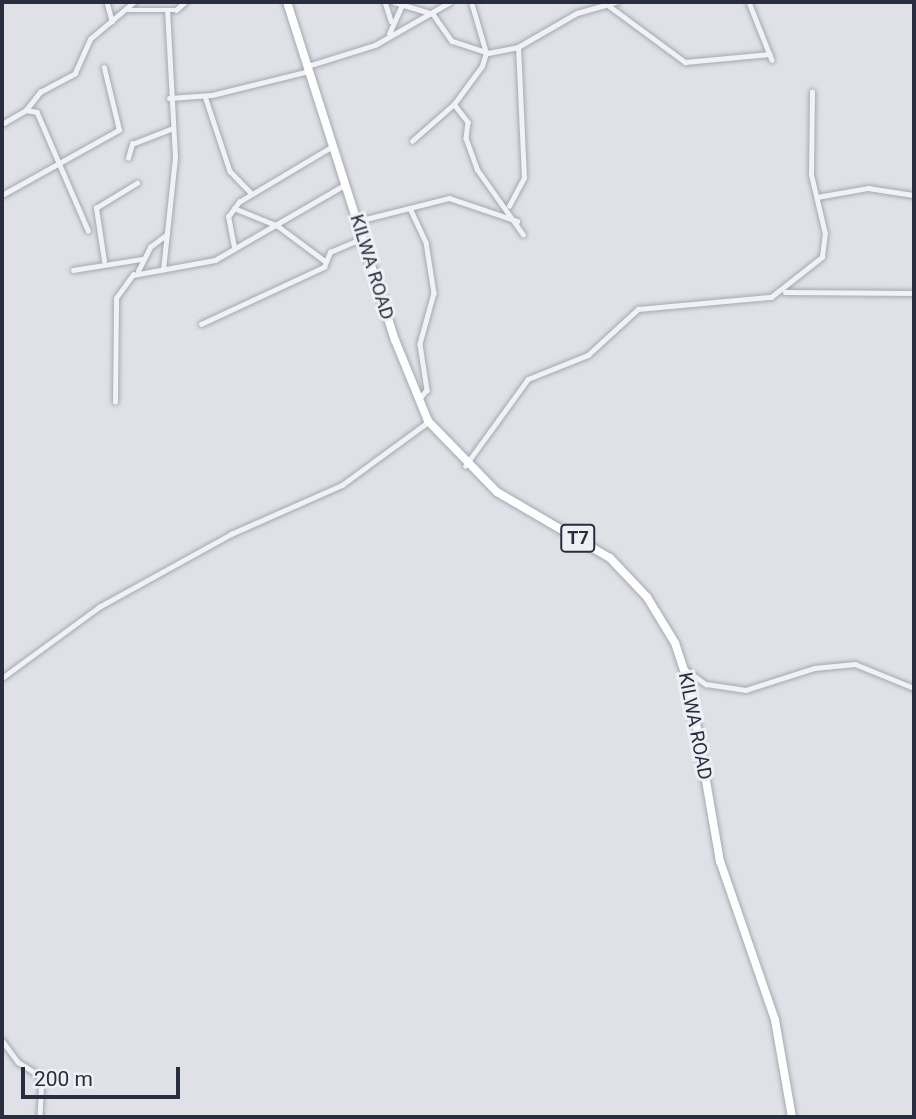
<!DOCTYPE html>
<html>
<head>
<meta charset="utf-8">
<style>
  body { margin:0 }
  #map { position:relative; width:916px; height:1119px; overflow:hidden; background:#dfe1e7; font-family:Roboto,sans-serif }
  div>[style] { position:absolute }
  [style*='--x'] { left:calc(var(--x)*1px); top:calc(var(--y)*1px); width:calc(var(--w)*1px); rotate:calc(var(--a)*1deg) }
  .roads { filter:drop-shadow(0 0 2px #a5a8b1) drop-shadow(0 0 2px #a5a8b1) }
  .street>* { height:4.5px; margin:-2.25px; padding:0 2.25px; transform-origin:2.25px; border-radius:2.25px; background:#f1f2f6 }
  .highway>* { height:8px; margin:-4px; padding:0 4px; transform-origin:4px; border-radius:4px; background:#fff }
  span { translate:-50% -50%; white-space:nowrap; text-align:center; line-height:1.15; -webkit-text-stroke:6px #eef0f5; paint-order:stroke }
  .shield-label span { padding:2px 5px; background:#eef0f5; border:2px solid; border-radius:5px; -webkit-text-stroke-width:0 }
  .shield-label { font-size:18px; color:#292e3e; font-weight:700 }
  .street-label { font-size:19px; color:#292e3e }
  .frame { position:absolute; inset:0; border:4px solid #292e3e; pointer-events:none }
  .scale { position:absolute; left:21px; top:1067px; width:159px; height:32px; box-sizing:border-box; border:4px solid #292e3e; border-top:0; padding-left:9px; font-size:21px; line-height:24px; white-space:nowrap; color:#292e3e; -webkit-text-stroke:5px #eef0f5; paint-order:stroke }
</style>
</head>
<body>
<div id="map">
  <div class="roads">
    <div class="street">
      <div style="--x:107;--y:2;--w:20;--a:75"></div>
      <div style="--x:385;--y:2;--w:20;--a:72"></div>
      <div style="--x:394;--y:2;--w:41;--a:17.1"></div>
      <div style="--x:433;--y:14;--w:33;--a:55"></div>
      <div style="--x:452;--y:41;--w:38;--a:18"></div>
      <div style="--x:488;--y:53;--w:31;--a:-11"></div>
      <div style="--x:518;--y:47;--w:68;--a:-30"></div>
      <div style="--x:577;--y:13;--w:41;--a:-15.8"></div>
      <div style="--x:749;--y:2;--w:62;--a:68.4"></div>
      <div style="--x:608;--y:5;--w:96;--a:36.5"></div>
      <div style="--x:685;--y:62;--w:85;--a:-5.4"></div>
      <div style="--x:128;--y:10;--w:48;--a:0"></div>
      <div style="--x:176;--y:10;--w:12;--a:-42"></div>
      <div style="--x:389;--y:34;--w:32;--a:-66"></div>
      <div style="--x:308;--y:66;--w:70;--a:-17.4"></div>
      <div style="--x:375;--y:45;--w:86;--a:-29.8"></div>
      <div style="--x:205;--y:96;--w:79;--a:71.6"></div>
      <div style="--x:230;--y:171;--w:29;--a:46"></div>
      <div style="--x:169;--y:98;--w:43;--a:-4"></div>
      <div style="--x:212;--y:95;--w:100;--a:-13.9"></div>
      <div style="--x:454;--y:104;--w:23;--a:52"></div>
      <div style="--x:468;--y:122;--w:16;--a:97"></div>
      <div style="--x:466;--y:138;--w:33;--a:70"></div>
      <div style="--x:477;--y:169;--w:80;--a:54.7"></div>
      <div style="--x:26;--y:110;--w:23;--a:-52"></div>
      <div style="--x:40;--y:92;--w:40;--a:-28"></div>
      <div style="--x:75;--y:73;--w:37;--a:-66"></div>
      <div style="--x:90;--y:39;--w:57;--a:-40.1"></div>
      <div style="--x:2;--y:124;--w:28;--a:-30"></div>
      <div style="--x:26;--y:110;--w:11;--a:10"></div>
      <div style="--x:37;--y:112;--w:129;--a:66.6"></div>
      <div style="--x:412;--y:141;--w:56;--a:-41.4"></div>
      <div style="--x:454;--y:104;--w:47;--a:-53.6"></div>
      <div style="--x:482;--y:66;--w:14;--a:-73"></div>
      <div style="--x:486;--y:53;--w:53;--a:-106.4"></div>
      <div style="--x:128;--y:158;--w:15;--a:-74"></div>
      <div style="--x:132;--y:144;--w:44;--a:-21.3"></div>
      <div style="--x:2;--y:195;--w:134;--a:-29.1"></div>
      <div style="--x:119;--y:130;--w:64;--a:-103.6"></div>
      <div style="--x:817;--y:197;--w:52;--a:-10"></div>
      <div style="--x:868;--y:188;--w:47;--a:8.7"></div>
      <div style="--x:509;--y:206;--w:32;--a:-62"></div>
      <div style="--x:524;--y:178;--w:131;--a:-92.6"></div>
      <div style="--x:234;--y:208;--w:48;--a:22.2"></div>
      <div style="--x:278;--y:226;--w:59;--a:36.7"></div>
      <div style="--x:410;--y:208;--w:38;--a:65"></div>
      <div style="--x:426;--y:242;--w:52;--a:81.1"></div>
      <div style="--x:434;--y:293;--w:53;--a:105.4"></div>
      <div style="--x:420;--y:344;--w:47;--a:81.3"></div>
      <div style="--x:427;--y:390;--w:13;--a:129"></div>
      <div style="--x:358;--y:221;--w:94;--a:-14.2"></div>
      <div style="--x:449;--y:198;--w:72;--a:18.7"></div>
      <div style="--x:234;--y:247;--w:31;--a:-101"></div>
      <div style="--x:228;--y:217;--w:19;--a:-54"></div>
      <div style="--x:239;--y:202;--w:109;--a:-30.8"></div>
      <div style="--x:104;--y:261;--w:54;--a:-98.6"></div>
      <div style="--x:96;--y:208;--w:48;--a:-31.4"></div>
      <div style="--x:73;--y:270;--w:70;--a:-9.1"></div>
      <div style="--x:163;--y:270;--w:114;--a:-83.9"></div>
      <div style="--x:175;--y:157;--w:147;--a:-93.1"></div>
      <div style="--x:138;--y:271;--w:27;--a:-63"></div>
      <div style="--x:150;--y:247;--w:21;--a:-37"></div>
      <div style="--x:785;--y:292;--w:129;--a:0.4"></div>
      <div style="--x:201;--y:324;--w:136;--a:-24.9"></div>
      <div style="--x:324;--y:267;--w:16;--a:-68"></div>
      <div style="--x:330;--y:252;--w:36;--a:-23"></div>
      <div style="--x:115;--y:402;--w:104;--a:-89.4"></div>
      <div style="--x:116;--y:298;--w:29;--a:-54"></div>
      <div style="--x:133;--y:275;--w:83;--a:-10.4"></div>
      <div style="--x:215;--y:260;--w:151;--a:-30.1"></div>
      <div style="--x:465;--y:466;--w:107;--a:-54.1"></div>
      <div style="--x:528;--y:379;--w:65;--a:-21.8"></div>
      <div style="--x:588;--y:355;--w:68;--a:-42.6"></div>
      <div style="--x:638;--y:309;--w:134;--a:-5.2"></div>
      <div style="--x:771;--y:297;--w:65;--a:-38.1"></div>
      <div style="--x:822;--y:257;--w:23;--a:-83"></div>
      <div style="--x:825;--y:234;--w:61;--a:-103.3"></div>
      <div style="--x:811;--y:175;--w:83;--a:-89.3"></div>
      <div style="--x:685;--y:669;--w:26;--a:36"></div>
      <div style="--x:706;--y:684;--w:40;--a:8.5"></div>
      <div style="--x:746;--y:690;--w:71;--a:-17.9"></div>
      <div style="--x:814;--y:668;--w:41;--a:-5.6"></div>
      <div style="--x:855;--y:664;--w:64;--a:22.1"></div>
      <div style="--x:2;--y:678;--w:120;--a:-36.2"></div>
      <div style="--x:99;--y:607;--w:151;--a:-28.9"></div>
      <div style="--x:231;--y:534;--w:121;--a:-23.8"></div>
      <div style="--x:342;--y:485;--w:107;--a:-36.2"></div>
      <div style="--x:2;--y:1040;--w:27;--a:54"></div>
      <div style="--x:18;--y:1062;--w:28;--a:32"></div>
      <div style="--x:42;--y:1077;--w:40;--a:92.9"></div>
    </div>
    <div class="highway">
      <div style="--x:287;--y:2;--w:355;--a:72.3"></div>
      <div style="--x:395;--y:340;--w:87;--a:67.8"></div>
      <div style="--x:428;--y:421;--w:99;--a:45.8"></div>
      <div style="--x:497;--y:492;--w:131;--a:30.3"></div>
      <div style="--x:610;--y:558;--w:54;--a:46.5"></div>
      <div style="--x:647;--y:597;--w:54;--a:58.7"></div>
      <div style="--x:675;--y:643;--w:47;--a:71.6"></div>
      <div style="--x:690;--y:688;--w:176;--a:80.2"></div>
      <div style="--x:720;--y:861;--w:168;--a:70.9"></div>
      <div style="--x:775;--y:1020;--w:98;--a:80.1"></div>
    </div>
  </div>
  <div class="shield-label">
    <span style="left:578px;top:538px">T7</span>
  </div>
  <div class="street-label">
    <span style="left:372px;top:267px;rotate:73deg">KILWA ROAD</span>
    <span style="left:695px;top:726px;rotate:79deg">KILWA ROAD</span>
  </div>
  <div class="frame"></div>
  <div class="scale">200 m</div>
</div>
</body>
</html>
